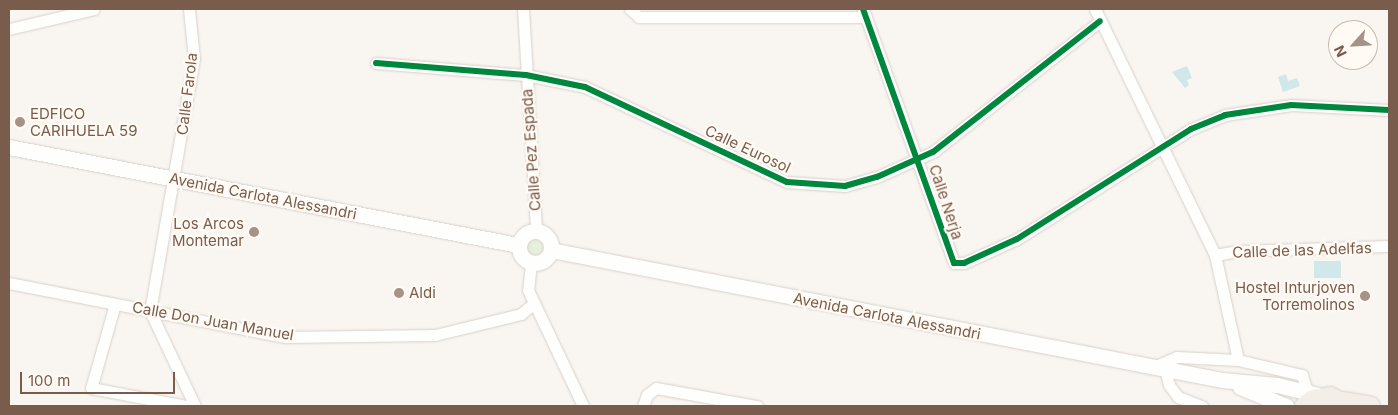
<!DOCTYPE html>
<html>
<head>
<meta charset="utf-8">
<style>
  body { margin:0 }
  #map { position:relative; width:1398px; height:415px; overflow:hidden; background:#f9f5f0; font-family:Inter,sans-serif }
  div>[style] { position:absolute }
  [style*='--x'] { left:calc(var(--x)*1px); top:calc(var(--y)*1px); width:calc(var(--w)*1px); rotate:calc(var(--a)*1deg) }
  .green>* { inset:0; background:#e7f0db }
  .round { border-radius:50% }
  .water>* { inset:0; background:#d0e8ea; transform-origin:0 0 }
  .roads { filter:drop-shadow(0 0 1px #d7d1cb) drop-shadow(0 0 1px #d7d1cb) }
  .minor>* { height:11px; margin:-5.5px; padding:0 5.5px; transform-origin:5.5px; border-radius:5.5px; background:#fefefd }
  .secondary>* { height:15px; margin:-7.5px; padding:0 7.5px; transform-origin:7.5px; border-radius:7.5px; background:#fefefd }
  .secondary>.ring { margin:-7.5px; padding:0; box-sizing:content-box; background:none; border:15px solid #fefefd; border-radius:50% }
  .primary>* { height:18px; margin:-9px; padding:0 9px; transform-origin:9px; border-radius:9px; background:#f3eee8 }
  .cycleway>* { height:6px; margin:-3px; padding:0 3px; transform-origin:3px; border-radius:3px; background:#00873e }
  .dots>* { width:14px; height:14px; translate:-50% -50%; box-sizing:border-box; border:2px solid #fffaf3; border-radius:50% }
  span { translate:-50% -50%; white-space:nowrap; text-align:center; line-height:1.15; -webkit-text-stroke:4.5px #fffaf3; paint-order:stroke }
  .street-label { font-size:15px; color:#7a5c4d }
  .poi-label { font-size:15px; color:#7a5c4d }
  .left { translate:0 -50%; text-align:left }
  .right { translate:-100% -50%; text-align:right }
  .frame { position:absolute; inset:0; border:10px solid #7a5c4d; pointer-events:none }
  .north { position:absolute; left:1328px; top:20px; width:50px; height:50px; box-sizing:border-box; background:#fffaf3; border:1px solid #cabbb1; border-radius:50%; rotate:244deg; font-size:14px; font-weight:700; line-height:20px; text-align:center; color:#7a5c4d }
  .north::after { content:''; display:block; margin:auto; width:18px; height:22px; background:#a69286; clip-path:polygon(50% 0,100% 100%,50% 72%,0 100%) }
  .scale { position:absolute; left:20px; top:372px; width:155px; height:22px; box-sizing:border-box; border:2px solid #7a5c4d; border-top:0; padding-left:6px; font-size:15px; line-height:18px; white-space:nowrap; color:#7a5c4d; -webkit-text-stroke:4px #fffaf3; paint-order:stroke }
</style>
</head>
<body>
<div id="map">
  <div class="green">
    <div class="round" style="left:526px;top:237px;width:18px;height:18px"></div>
  </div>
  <div class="water">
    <div style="clip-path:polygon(1187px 66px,1192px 78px,1187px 80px,1189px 85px,1185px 88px,1172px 72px)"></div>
    <div style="clip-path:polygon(1286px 74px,1288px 81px,1297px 78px,1300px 86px,1283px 92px,1278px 77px)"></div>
    <div style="left:1314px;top:261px;width:27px;height:17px"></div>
  </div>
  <div class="roads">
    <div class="minor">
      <div style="--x:189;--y:9;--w:50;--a:84.3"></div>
      <div style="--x:194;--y:59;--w:256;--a:99.9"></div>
      <div style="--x:150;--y:311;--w:105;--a:64.7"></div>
      <div style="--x:523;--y:9;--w:221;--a:86.6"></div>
      <div style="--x:630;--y:9;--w:12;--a:42"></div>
      <div style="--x:639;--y:17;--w:227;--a:0"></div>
      <div style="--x:863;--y:9;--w:270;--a:70.3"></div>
      <div style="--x:954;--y:263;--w:10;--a:0"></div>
      <div style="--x:964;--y:263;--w:58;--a:-24.4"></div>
      <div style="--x:1017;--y:239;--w:206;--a:-32.3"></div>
      <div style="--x:1191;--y:129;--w:37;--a:-22"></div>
      <div style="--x:1225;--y:115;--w:67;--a:-8.6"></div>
      <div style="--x:1291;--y:105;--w:98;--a:2.9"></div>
      <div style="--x:1095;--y:9;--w:274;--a:64"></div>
      <div style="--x:1215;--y:255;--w:107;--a:77.6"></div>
      <div style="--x:9;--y:29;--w:87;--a:-13.2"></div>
      <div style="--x:376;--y:63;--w:150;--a:4.6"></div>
      <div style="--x:526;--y:75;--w:60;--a:11.5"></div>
      <div style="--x:585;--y:87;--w:223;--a:25.2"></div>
      <div style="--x:787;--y:182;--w:58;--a:3.9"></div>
      <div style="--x:845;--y:186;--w:33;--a:-16"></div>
      <div style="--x:877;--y:177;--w:61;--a:-24.1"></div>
      <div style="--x:933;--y:152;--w:212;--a:-38.1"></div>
      <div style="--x:1215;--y:255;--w:23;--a:-10"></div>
      <div style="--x:1238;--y:251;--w:151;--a:-1.9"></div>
      <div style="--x:531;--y:263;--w:27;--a:96"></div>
      <div style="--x:528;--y:290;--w:128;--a:64.6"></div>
      <div style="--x:9;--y:283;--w:281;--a:11.1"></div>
      <div style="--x:285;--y:337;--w:150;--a:-0.8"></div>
      <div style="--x:435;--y:335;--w:89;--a:-13.7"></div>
      <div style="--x:521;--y:314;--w:17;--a:-40"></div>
      <div style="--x:115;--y:304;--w:87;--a:105.9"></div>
      <div style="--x:91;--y:388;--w:97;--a:10.7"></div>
      <div style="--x:1153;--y:367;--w:26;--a:-23"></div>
      <div style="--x:1177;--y:357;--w:61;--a:2.8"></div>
      <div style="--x:1238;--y:360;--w:66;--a:13.2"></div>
      <div style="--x:1302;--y:375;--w:17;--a:73"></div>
      <div style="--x:1165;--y:369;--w:16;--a:76"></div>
      <div style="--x:1169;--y:385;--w:15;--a:53"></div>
      <div style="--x:1178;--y:397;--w:26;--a:21"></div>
      <div style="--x:643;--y:406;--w:12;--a:-70"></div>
      <div style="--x:647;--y:395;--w:11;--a:-38"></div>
      <div style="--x:656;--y:388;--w:103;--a:10.1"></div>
    </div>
    <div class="secondary">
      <div style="--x:9;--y:147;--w:518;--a:10.9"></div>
      <div class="ring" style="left:519px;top:231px;width:17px;height:17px"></div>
      <div style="--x:551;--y:250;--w:683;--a:10.96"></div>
      <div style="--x:1222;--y:380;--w:55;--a:5.2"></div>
      <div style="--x:1277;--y:385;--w:46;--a:13.7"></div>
      <div style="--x:1240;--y:387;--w:50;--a:22.4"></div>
    </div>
    <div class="primary">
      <div style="--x:1344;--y:401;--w:27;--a:10"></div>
      <div style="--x:1304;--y:406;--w:11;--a:-38"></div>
      <div style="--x:1313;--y:399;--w:17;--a:-10"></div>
      <div style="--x:1330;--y:396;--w:22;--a:27"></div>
    </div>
  </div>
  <div class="cycleway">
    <div style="--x:863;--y:9;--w:270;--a:70.3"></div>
    <div style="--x:954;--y:263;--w:10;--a:0"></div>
    <div style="--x:964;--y:263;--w:58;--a:-24.4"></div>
    <div style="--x:1017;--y:239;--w:206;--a:-32.3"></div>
    <div style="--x:1191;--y:129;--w:37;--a:-22"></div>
    <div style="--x:1225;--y:115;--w:67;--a:-8.6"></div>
    <div style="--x:1291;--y:105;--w:98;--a:2.9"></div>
    <div style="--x:376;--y:63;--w:150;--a:4.6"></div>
    <div style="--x:526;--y:75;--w:60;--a:11.5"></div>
    <div style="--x:585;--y:87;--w:223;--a:25.2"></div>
    <div style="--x:787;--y:182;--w:58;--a:3.9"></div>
    <div style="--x:845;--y:186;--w:33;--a:-16"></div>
    <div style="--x:877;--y:177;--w:61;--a:-24.1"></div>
    <div style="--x:933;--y:152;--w:212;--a:-38.1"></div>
  </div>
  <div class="dots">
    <div style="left:20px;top:122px;background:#a69286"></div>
    <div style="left:254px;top:232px;background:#a69286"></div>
    <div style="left:399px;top:293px;background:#a69286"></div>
    <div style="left:1365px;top:296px;background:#a69286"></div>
  </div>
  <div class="street-label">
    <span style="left:187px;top:94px;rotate:-83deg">Calle Farola</span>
    <span style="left:748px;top:149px;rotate:25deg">Calle Eurosol</span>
    <span style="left:531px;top:150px;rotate:-94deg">Calle Pez Espada</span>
    <span style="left:263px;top:196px;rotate:11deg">Avenida Carlota Alessandri</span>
    <span style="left:946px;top:202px;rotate:72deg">Calle Nerja</span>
    <span style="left:1302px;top:250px;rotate:-2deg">Calle de las Adelfas</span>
    <span style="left:887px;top:316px;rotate:11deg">Avenida Carlota Alessandri</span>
    <span style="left:213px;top:321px;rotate:10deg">Calle Don Juan Manuel</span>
  </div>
  <div class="poi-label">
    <span class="left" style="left:30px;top:122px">EDFICO<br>CARIHUELA 59</span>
    <span class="right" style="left:244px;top:232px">Los Arcos<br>Montemar</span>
    <span class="right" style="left:1355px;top:296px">Hostel Inturjoven<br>Torremolinos</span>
    <span class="left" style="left:409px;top:293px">Aldi</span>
  </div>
  <div class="frame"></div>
  <div class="north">N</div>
  <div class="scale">100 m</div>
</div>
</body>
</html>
